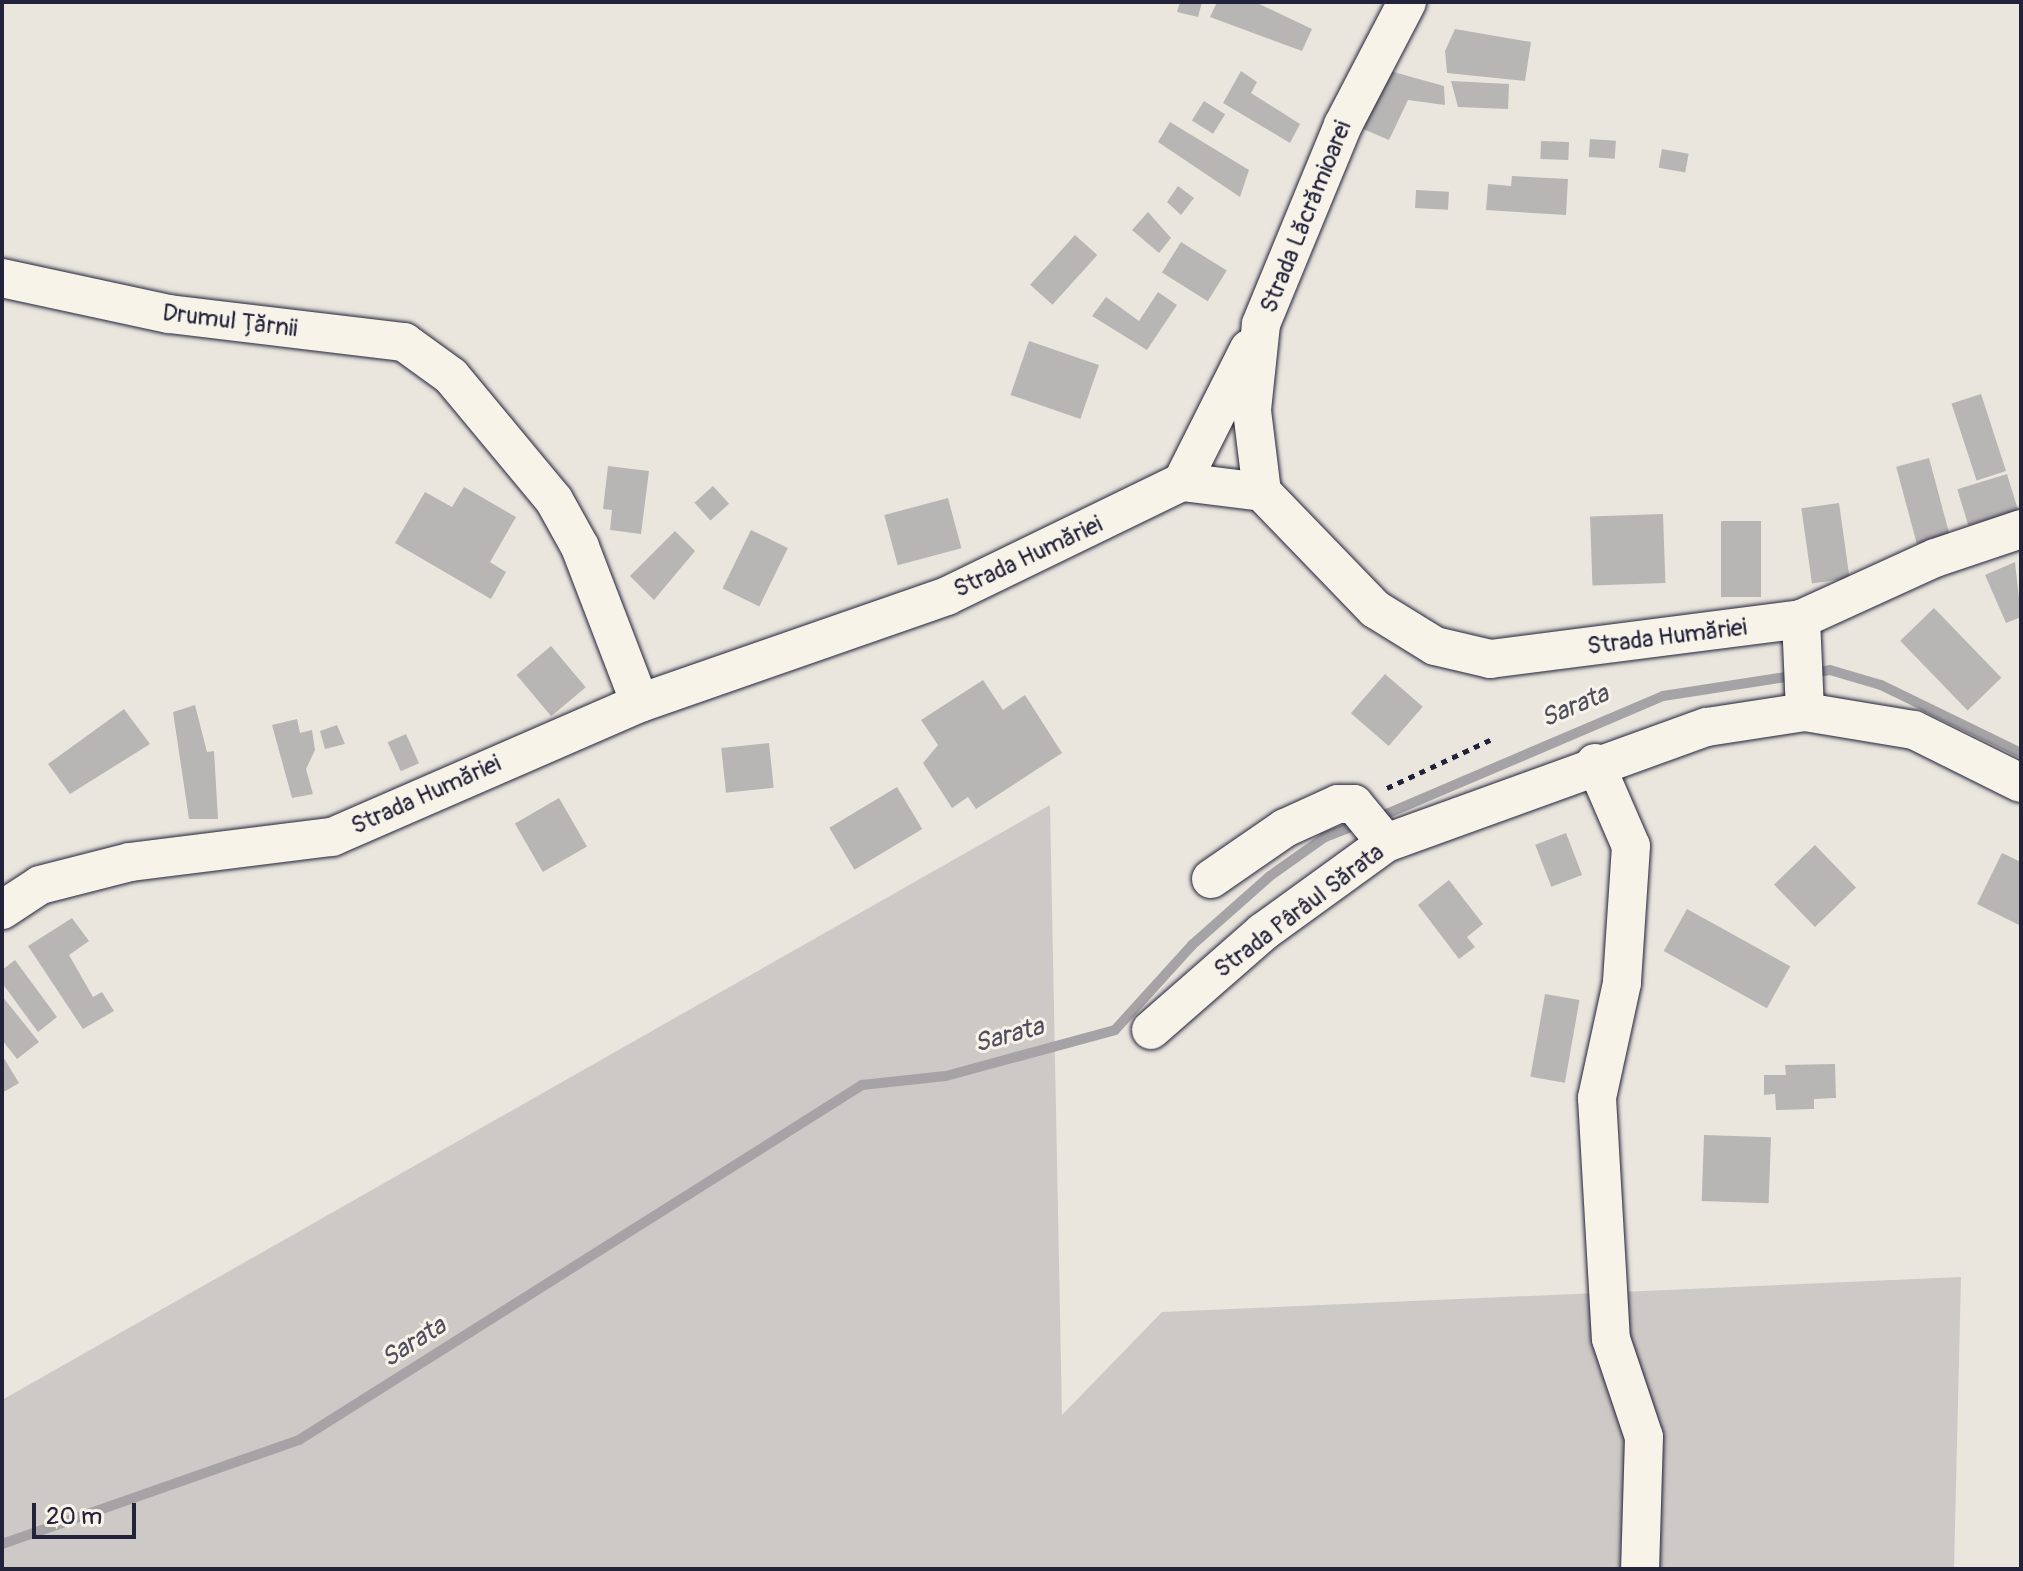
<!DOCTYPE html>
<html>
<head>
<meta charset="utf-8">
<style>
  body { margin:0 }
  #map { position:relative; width:2023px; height:1571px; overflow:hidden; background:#eae6de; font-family:Pangolin,sans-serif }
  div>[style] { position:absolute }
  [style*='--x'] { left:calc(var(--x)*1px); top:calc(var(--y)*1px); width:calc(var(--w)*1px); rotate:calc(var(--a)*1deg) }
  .green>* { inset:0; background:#cdc9c6 }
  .stream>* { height:10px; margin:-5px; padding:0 5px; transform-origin:5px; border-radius:5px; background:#a6a3a6 }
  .building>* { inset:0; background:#b8b6b5; transform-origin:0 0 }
  .path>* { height:5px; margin-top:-2.5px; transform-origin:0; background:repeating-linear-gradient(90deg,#22223b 0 6px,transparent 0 12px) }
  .roads { filter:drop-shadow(0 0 2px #22223b) drop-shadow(0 0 2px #22223b) }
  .minor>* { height:38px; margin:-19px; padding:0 19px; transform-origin:19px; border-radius:19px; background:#f7f3e8 }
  span { translate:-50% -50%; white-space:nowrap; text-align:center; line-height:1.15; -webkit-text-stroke:6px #f7f3e8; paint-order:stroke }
  .street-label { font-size:24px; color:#22223b }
  .water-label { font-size:26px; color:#504f60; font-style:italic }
  .frame { position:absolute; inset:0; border:4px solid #22223b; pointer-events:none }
  .scale { position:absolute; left:32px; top:1503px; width:104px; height:36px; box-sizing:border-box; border:4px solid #22223b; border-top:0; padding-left:10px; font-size:24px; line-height:28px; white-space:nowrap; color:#22223b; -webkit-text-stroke:6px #f7f3e8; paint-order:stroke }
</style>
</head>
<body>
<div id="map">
  <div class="green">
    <div style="clip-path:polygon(1050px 805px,1062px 1415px,1162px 1312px,1961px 1277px,1954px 1569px,2px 1569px,2px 1400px)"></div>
  </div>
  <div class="stream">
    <div style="--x:1377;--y:818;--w:311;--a:-23.1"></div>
    <div style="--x:1663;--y:696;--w:169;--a:-8.8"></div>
    <div style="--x:1830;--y:670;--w:53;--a:16.4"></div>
    <div style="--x:1881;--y:685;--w:156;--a:25.9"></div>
    <div style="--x:2;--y:1544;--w:315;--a:-19.3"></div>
    <div style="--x:299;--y:1440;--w:666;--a:-32.23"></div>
    <div style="--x:862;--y:1085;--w:84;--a:-6.1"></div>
    <div style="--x:946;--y:1076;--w:175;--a:-15.2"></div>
    <div style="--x:1115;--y:1030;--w:115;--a:-47.8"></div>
    <div style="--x:1192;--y:945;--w:104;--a:-41.5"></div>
    <div style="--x:1270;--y:876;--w:67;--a:-35.3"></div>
    <div style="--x:1325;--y:837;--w:40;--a:-21"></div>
  </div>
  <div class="building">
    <div style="clip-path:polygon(1180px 2px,1202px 2px,1198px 17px,1177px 12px)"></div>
    <div style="clip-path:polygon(1217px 2px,1255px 2px,1312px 29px,1302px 51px,1210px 17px)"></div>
    <div style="clip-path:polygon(1455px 29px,1531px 42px,1525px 81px,1447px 73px,1445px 51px)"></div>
    <div style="clip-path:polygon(1241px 71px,1257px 82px,1251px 93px,1300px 124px,1290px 143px,1223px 103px)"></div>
    <div style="clip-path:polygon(1390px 71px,1444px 86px,1445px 105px,1408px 100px,1389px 140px,1363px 129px)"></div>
    <div style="clip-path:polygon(1451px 81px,1509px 84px,1508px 109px,1458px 107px)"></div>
    <div style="left:1204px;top:101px;width:25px;height:23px;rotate:32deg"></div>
    <div style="clip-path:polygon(1170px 122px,1249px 170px,1240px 197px,1158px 142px)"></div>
    <div style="left:1590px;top:139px;width:26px;height:18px;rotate:4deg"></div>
    <div style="left:1541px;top:141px;width:28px;height:18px;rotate:2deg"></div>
    <div style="left:1662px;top:149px;width:27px;height:19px;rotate:10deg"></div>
    <div style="clip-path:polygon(1512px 176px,1568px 179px,1566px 215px,1486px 210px,1488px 184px,1511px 186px)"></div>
    <div style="clip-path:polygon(1178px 186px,1194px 198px,1181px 215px,1167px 202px)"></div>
    <div style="left:1416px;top:190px;width:33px;height:18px;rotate:3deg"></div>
    <div style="clip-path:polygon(1148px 212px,1171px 238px,1159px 253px,1132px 230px)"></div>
    <div style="left:1075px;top:235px;width:30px;height:67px;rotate:42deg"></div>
    <div style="left:1181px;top:242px;width:54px;height:36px;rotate:32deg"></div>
    <div style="clip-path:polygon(1158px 292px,1177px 305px,1147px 350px,1092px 316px,1106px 297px,1139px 321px)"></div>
    <div style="left:1029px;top:341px;width:74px;height:57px;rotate:19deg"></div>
    <div style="left:1981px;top:394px;width:81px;height:31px;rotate:72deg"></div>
    <div style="left:1929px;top:458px;width:80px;height:34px;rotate:75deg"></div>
    <div style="clip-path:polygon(608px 466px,649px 471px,641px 534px,610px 530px,612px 510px,603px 509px)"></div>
    <div style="left:2007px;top:474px;width:38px;height:52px;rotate:73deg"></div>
    <div style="left:713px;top:486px;width:24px;height:25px;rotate:48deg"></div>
    <div style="clip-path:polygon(464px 487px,516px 517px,490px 562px,506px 572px,491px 599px,395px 543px,425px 492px,452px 507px)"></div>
    <div style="left:948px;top:498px;width:52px;height:66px;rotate:75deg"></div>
    <div style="left:1839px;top:503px;width:76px;height:38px;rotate:82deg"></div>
    <div style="left:1663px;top:514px;width:69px;height:73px;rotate:88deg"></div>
    <div style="left:1721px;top:521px;width:40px;height:76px"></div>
    <div style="left:751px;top:530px;width:41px;height:65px;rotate:26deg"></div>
    <div style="clip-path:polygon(675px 531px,695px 551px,654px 600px,630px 576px)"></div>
    <div style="clip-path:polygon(2015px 562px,2021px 617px,2006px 623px,1985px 575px)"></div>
    <div style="left:1934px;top:608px;width:97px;height:47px;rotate:46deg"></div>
    <div style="left:551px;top:646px;width:54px;height:45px;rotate:50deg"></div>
    <div style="left:1385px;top:674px;width:50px;height:52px;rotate:41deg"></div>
    <div style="clip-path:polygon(983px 680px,1003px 710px,1025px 695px,1062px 753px,976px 809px,968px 797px,952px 808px,923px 763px,938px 745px,921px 720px)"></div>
    <div style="clip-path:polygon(195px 705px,207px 752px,214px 751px,218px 819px,189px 819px,173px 712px)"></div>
    <div style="clip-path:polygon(124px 709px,150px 744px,70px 794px,48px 764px)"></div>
    <div style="clip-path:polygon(297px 719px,300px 733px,312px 730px,315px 750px,306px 769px,313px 794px,292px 798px,272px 725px)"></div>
    <div style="clip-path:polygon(337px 725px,345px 744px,325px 749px,320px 731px)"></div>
    <div style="left:406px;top:734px;width:32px;height:20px;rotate:66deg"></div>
    <div style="left:769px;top:743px;width:45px;height:48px;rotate:84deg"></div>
    <div style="left:897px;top:787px;width:49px;height:79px;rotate:59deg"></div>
    <div style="left:559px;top:798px;width:56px;height:51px;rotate:60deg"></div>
    <div style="left:1566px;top:833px;width:45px;height:33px;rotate:69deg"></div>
    <div style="left:1815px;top:845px;width:59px;height:57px;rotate:46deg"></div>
    <div style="clip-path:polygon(2002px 853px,2021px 862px,2021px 926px,1977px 904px)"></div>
    <div style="clip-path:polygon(1449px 880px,1483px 924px,1467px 937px,1475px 947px,1459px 959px,1418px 905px)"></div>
    <div style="left:1687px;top:909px;width:118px;height:48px;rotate:29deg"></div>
    <div style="clip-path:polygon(72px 918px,89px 941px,69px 955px,93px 997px,102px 992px,114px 1011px,83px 1029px,28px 946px)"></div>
    <div style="clip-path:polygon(15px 960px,57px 1017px,38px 1032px,2px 983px,2px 970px)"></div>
    <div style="left:1545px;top:994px;width:35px;height:84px;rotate:10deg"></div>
    <div style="clip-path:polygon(2px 996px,39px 1042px,17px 1059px,2px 1040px)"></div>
    <div style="clip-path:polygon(2px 1055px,19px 1083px,2px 1093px)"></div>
    <div style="clip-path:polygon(1835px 1064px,1836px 1098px,1814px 1099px,1814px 1109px,1776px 1110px,1775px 1094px,1764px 1095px,1764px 1075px,1786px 1075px,1785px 1065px)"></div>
    <div style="left:1704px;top:1135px;width:67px;height:66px;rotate:2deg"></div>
  </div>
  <div class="path">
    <div style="--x:1387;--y:788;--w:114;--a:-25"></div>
  </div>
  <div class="roads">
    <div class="minor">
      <div style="--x:2;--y:278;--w:171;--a:12.2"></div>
      <div style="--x:169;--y:314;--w:237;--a:6.8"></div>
      <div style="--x:404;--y:342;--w:58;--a:35.9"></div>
      <div style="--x:451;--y:376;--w:161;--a:50.3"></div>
      <div style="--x:554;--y:500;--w:54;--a:61"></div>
      <div style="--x:580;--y:547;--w:167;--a:69"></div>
      <div style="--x:1182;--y:482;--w:149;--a:-63.3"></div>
      <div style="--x:1262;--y:492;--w:83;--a:-97"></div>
      <div style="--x:1252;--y:410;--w:86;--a:-84"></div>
      <div style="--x:1261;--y:324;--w:215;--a:-67.6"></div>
      <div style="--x:1343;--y:125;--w:139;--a:-62.5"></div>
      <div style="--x:1801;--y:619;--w:93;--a:87.5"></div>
      <div style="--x:1595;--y:763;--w:90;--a:66.6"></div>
      <div style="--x:1631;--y:846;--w:137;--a:93.8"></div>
      <div style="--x:1622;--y:983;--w:118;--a:102.3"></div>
      <div style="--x:1597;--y:1098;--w:241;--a:86.7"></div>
      <div style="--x:1611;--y:1339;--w:103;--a:71.4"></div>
      <div style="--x:1644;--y:1437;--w:132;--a:91.7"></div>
      <div style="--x:1211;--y:879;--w:90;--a:-34.6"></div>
      <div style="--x:1285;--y:828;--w:58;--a:-24.4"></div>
      <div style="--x:1338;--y:804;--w:16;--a:0"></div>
      <div style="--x:1354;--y:804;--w:50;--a:50.6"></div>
      <div style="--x:2;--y:910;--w:45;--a:-33.3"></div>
      <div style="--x:40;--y:885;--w:93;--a:-14.3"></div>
      <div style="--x:130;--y:862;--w:204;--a:-7.1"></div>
      <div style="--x:332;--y:837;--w:336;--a:-23.5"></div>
      <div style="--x:640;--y:703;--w:325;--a:-19.2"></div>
      <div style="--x:947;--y:596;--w:261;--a:-25.9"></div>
      <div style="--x:1182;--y:482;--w:81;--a:7.1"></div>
      <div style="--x:1262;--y:492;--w:163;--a:46"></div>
      <div style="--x:1375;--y:609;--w:70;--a:31.7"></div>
      <div style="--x:1435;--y:646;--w:57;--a:13.3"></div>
      <div style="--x:1490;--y:659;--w:314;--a:-7.3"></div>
      <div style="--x:1801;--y:619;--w:147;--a:-24.5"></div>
      <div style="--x:1935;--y:558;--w:91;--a:-18.6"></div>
      <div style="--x:1151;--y:1030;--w:149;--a:-41.2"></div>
      <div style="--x:1263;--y:932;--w:152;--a:-35.9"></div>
      <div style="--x:1386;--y:843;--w:341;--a:-19.9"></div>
      <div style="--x:1707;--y:727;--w:99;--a:-8.7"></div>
      <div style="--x:1805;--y:712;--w:110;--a:9.4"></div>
      <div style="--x:1914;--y:730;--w:119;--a:26.4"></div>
    </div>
  </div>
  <div class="street-label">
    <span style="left:1306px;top:217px;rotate:-68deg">Strada Lăcrămioarei</span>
    <span style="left:230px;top:321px;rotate:7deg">Drumul Țărnii</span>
    <span style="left:1028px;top:557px;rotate:-25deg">Strada Humăriei</span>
    <span style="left:1667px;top:637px;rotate:-7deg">Strada Humăriei</span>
    <span style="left:426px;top:795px;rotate:-24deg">Strada Humăriei</span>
    <span style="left:1299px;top:911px;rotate:-37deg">Strada Pârâul Sărata</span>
  </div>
  <div class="water-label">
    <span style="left:1575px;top:707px;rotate:-23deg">Sarata</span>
    <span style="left:1009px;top:1036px;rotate:-15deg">Sarata</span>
    <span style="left:414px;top:1343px;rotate:-32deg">Sarata</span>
  </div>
  <div class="frame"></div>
  <div class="scale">20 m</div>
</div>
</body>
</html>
